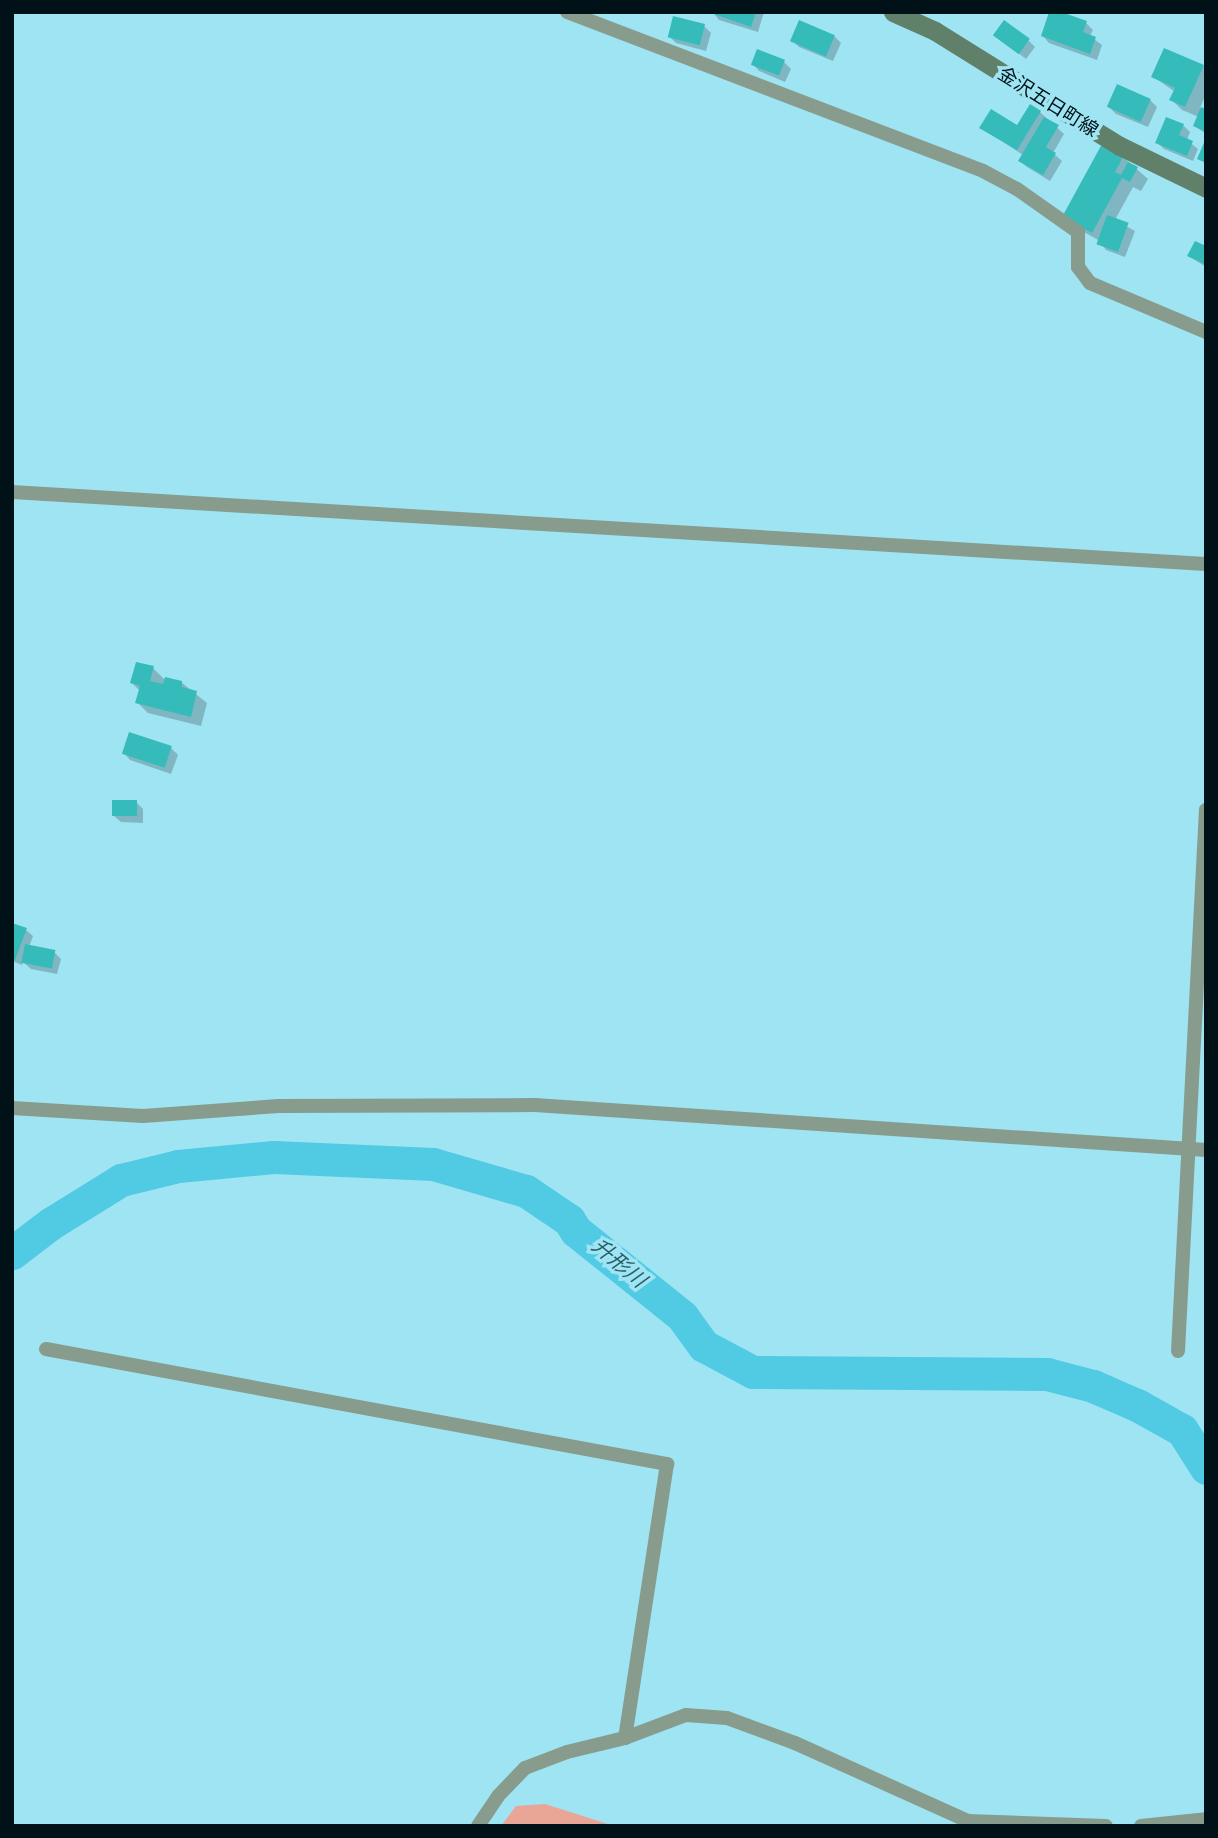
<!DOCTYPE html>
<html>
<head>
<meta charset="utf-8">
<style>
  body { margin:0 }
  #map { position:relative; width:1218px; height:1838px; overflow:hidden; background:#9fe4f3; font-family:"Fira Sans","Noto Sans JP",sans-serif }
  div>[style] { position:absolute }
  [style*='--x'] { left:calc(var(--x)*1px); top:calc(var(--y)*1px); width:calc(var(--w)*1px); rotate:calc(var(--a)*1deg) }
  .green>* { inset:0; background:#e9a596 }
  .shadow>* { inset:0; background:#0003 }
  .river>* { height:33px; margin:-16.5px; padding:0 16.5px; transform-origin:16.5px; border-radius:16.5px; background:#51cbe3 }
  .building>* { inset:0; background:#35bcba; transform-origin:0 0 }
  .minor>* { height:14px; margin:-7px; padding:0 7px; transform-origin:7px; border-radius:7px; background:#889c8d }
  .secondary>* { height:19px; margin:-9.5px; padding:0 9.5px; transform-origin:9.5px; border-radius:9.5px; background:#618069 }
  span { translate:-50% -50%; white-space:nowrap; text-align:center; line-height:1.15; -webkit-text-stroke:7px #9fe4f3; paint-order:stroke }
  .street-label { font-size:19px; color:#001218 }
  .water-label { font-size:21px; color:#295c66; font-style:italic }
  .frame { position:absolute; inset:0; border:14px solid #001218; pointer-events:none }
</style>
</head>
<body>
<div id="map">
  <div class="green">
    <div style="clip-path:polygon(545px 1804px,614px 1826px,501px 1826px,516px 1806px)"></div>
  </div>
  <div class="shadow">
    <div style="clip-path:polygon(713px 12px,764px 12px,758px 32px,719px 20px)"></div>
    <div style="clip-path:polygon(1086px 23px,1093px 30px,1090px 36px,1102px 45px,1097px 60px,1049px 43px,1043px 36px)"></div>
    <div style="clip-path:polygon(704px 26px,711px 33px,706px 51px,676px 43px,669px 36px)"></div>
    <div style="clip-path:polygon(995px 35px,1028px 40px,1035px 47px,1026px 59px)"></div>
    <div style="clip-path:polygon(834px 36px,841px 43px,833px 61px,799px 47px,792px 40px)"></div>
    <div style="clip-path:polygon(784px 62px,791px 69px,785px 82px,759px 71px,753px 64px)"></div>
    <div style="clip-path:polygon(1203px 66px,1206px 70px,1206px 94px,1200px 108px,1206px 110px,1206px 134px,1195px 126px,1199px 117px,1182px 110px,1171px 99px,1175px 92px,1154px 77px)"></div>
    <div style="clip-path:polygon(1150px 100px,1157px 107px,1148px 127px,1116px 114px,1109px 107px)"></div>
    <div style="clip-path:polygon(1040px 112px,1064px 134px,1053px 153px,1062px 161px,1050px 181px,1027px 167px,1020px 161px,1023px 155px,982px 128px,1018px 127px)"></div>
    <div style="clip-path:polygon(1183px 125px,1190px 132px,1187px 140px,1198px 149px,1193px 161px,1164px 149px,1157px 142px)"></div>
    <div style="clip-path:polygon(1123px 157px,1148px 179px,1141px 191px,1133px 187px,1115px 220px,1135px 231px,1125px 257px,1106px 250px,1100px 241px,1075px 227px)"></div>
    <div style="clip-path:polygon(1206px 248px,1206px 267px,1189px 256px)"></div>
    <div style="clip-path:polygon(153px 668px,166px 681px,181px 682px,207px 703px,201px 726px,148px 713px,137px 702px,140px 691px,132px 683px)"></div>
    <div style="clip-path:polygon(171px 748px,178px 755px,171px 774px,130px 760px,124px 753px)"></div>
    <div style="clip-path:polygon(136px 802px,143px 809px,143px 823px,121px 822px,114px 816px)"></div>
    <div style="clip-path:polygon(12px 925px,26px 930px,33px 936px,29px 947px,54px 952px,61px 959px,57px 974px,31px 969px,23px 962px,22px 965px,12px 961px)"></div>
  </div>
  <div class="river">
    <div style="--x:12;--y:1253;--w:48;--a:-37.3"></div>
    <div style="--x:50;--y:1224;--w:84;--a:-31.8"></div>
    <div style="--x:121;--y:1180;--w:59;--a:-13.8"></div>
    <div style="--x:178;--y:1166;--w:96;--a:-5.4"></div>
    <div style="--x:274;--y:1157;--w:159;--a:2.5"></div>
    <div style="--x:433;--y:1164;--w:97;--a:16.2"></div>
    <div style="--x:526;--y:1191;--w:52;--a:34"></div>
    <div style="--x:569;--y:1220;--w:13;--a:58"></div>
    <div style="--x:576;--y:1231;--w:136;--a:38.7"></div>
    <div style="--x:682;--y:1316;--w:37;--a:54"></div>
    <div style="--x:704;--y:1346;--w:55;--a:28"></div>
    <div style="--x:753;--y:1372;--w:294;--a:0.4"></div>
    <div style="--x:1047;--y:1374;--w:48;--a:14.6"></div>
    <div style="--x:1093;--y:1386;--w:48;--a:23.4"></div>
    <div style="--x:1137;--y:1405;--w:51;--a:29.1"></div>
    <div style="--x:1182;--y:1430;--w:45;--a:57.7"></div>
  </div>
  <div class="building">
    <div style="clip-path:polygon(708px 12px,756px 12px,751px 27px)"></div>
    <div style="clip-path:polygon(1049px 12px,1061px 12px,1087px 21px,1083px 32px,1096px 37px,1090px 54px,1041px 36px)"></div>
    <div style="left:673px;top:16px;width:33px;height:22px;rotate:14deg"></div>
    <div style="left:799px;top:20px;width:39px;height:23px;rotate:23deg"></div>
    <div style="left:1004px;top:20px;width:32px;height:19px;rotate:36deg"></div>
    <div style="clip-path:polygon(1164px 48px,1204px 65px,1185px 107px,1169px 100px,1175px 88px,1151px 77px)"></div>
    <div style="left:757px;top:49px;width:30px;height:17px;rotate:21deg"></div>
    <div style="left:1117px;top:84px;width:37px;height:25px;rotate:24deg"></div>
    <div style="clip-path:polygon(1030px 104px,1041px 111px,1017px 150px,979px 128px,991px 109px,1017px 125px)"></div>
    <div style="clip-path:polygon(1201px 107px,1206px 109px,1206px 132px,1193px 126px)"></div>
    <div style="clip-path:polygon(1044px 117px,1059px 125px,1046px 147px,1056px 153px,1043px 175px,1018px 161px)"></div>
    <div style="clip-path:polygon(1166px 117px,1184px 124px,1179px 135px,1193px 141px,1187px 156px,1155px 143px)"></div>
    <div style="clip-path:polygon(1206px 138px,1206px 163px,1197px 159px)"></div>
    <div style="clip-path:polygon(1102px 144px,1124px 155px,1115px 172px,1121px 175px,1128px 162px,1138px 167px,1130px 182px,1122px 178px,1092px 233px,1062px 217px)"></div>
    <div style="left:1107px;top:215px;width:23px;height:31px;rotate:20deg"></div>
    <div style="clip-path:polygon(1195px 241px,1206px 246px,1206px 265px,1187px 256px)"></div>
    <div style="clip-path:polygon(136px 662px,154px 666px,150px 681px,163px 684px,165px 677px,182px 681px,182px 687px,197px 691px,191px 717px,135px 703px,140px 686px,130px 683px)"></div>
    <div style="left:129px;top:732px;width:45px;height:23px;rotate:18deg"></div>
    <div style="left:112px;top:800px;width:25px;height:16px"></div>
    <div style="clip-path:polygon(12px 923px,27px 928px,15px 960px,12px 958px)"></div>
    <div style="left:25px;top:944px;width:31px;height:19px;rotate:11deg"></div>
  </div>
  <div class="minor">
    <div style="--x:567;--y:12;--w:445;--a:20.9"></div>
    <div style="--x:983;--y:171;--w:38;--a:28"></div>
    <div style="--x:1017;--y:189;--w:75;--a:35.2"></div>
    <div style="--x:1078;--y:232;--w:35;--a:90"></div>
    <div style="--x:1078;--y:267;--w:20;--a:53"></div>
    <div style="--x:1090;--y:283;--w:126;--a:22.9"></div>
    <div style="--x:12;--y:492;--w:1196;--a:3.45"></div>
    <div style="--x:12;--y:1108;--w:131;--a:3.5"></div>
    <div style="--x:143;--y:1116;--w:136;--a:-4.2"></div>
    <div style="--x:279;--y:1106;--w:256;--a:-0.2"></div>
    <div style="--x:535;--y:1105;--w:673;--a:3.84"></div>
    <div style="--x:46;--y:1349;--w:632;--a:10.49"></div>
    <div style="--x:667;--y:1464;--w:277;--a:98.7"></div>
    <div style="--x:1178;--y:1351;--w:542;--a:-87.04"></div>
    <div style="--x:478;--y:1826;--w:36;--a:-56"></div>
    <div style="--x:498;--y:1796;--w:39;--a:-46"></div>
    <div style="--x:525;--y:1768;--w:45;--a:-20.9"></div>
    <div style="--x:567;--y:1752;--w:60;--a:-13.6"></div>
    <div style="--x:625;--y:1738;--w:65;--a:-20.7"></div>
    <div style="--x:686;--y:1715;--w:41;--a:4.2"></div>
    <div style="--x:727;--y:1718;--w:72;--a:20.2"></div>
    <div style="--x:795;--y:1743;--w:190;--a:24.3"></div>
    <div style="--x:968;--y:1821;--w:138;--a:2.1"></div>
    <div style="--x:1141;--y:1826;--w:65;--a:-6.1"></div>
  </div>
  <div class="secondary">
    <div style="--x:893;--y:12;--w:46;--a:24.3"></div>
    <div style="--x:935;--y:31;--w:218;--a:31.9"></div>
    <div style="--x:1120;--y:146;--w:96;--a:26"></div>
  </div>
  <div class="street-label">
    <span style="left:1048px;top:102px;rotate:32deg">金沢五日町線</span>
  </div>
  <div class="water-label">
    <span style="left:619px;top:1263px;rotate:40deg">升形川</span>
  </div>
  <div class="frame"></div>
</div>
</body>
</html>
